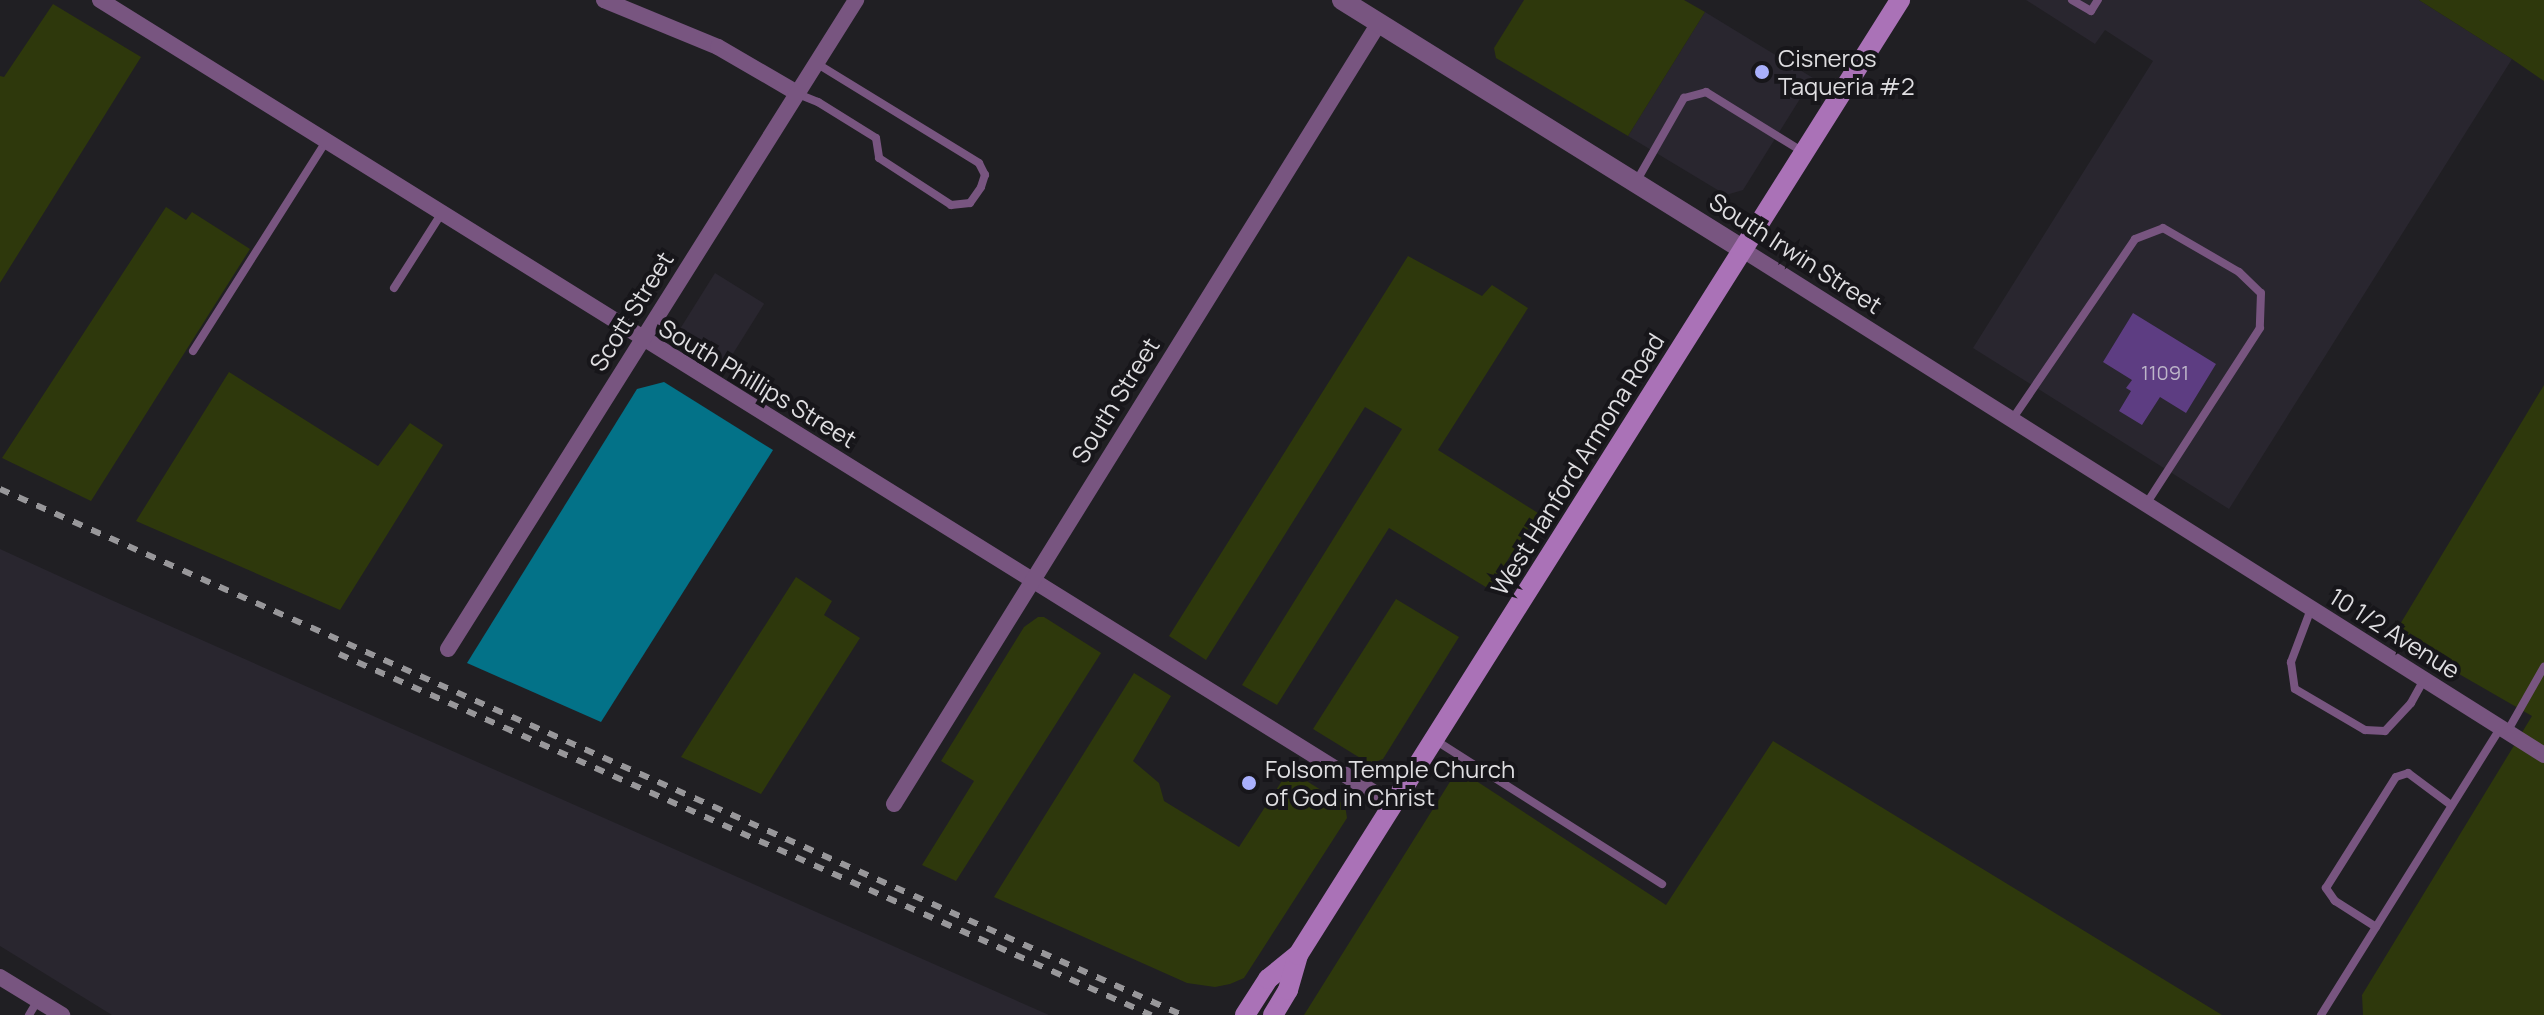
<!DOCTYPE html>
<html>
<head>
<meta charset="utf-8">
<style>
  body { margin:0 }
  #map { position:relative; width:2544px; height:1015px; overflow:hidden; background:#201f23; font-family:Manrope,sans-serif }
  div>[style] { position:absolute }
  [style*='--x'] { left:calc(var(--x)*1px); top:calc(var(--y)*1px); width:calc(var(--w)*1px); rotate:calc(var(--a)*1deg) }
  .built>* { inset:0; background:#29262f; transform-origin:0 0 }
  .green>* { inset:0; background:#2e380c }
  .water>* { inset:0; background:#037288 }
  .building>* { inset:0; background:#5d3d82 }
  .service>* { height:8px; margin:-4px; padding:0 4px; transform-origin:4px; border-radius:4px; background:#785580 }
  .minor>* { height:16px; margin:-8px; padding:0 8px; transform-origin:8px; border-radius:8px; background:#785580 }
  .tertiary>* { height:20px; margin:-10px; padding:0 10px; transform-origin:10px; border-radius:10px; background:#785580 }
  .secondary>* { height:20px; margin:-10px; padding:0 10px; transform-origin:10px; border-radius:10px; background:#aa72b7 }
  .rail>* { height:6px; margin-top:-3px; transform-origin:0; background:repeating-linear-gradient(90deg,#98979a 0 10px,transparent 0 20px) }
  .dots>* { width:22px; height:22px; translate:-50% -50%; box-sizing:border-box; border:4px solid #17161a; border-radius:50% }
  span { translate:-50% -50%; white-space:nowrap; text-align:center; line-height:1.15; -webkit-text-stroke:8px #17161a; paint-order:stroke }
  .number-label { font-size:20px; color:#beb6c9 }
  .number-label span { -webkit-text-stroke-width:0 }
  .poi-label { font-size:24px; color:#dfdee1 }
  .left { translate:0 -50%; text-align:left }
  .street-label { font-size:24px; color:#dfdee1 }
</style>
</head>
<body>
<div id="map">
  <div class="built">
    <div style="clip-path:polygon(2026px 0,2419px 0,2512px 59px,2229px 509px,1973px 348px,2153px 61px,2105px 30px,2095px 44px)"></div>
    <div style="clip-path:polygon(1705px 12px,1813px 78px,1743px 190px,1726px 195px,1628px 136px)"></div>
    <div style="left:715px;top:273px;width:58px;height:69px;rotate:32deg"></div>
    <div style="clip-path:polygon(0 549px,109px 599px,1049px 1015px,112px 1015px,0 946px)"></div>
  </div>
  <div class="green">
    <div style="clip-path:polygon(1524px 0,1684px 0,1705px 12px,1628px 136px,1496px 58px,1494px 48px)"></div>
    <div style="clip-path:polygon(2419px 0,2544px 0,2544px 81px,2512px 59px)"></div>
    <div style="clip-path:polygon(53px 4px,141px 57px,0 283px,0 76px,4px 77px)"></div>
    <div style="clip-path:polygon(166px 207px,186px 220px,192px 212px,250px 249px,91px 501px,2px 458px)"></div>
    <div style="clip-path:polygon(1408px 256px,1482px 296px,1492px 285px,1528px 308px,1438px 450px,1538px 513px,1489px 589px,1389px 528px,1277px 705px,1242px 685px,1402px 429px,1365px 407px,1206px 660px,1169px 636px)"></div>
    <div style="clip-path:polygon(229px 372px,378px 466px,410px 423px,443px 445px,340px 610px,136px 521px)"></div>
    <div style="clip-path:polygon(2544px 385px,2544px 1015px,2363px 1015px,2362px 995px,2532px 716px,2393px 636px)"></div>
    <div style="clip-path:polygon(796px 577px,832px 601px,824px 615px,860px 638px,761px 794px,681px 757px)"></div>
    <div style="clip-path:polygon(1396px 599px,1459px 637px,1383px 759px,1370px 764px,1313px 729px)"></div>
    <div style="clip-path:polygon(1038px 617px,1044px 617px,1101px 653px,956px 881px,922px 865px,974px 781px,941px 761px,1024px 627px)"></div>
    <div style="clip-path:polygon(1134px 673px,1171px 696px,1133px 761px,1159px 783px,1164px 801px,1239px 847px,1289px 770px,1345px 805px,1347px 818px,1244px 978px,1230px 984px,1215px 987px,1187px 983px,994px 897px)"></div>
    <div style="clip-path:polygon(1773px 741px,2222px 1015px,1304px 1015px,1458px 769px,1666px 905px)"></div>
  </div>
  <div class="water">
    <div style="clip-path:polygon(664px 382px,773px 450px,601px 722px,467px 663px,637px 389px)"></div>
  </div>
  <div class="building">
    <div style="clip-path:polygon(2133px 313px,2216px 364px,2186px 413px,2160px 397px,2142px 425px,2119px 411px,2131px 391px,2126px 388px,2132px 380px,2103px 362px)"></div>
  </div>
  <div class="service">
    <div style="--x:2072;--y:0;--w:22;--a:30"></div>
    <div style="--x:2091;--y:11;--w:13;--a:-58"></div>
    <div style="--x:798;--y:94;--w:22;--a:22"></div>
    <div style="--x:818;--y:102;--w:68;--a:31.8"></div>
    <div style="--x:876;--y:138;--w:20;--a:81"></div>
    <div style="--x:879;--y:158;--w:86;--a:33.1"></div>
    <div style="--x:951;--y:205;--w:19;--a:-6"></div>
    <div style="--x:970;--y:203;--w:19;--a:-55"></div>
    <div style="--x:981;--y:187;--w:13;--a:-72"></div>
    <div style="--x:985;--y:175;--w:13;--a:-117"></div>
    <div style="--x:979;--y:163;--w:191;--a:-148.5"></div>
    <div style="--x:1636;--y:182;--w:97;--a:-60.3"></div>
    <div style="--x:1684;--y:98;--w:23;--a:-15"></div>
    <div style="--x:1706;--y:92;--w:114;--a:31.7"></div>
    <div style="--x:394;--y:288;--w:91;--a:-57.5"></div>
    <div style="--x:193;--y:351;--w:250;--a:-57.6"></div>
    <div style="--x:2011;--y:421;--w:220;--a:-55.7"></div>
    <div style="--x:2135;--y:239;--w:30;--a:-21"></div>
    <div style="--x:2163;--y:228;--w:88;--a:30.1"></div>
    <div style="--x:2239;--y:272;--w:30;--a:44"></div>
    <div style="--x:2261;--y:293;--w:35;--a:92"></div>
    <div style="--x:2260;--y:328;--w:210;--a:122.9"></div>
    <div style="--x:2311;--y:609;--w:57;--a:110.7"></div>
    <div style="--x:2291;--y:662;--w:27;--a:82"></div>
    <div style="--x:2295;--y:689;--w:81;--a:30.4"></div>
    <div style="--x:2365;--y:730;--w:20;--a:3"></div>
    <div style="--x:2385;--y:731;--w:38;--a:-47"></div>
    <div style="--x:2411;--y:703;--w:26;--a:-61"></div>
    <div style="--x:2507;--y:732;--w:75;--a:-60.4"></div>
    <div style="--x:1435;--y:740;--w:269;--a:32.4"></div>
    <div style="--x:2376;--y:927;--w:49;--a:-147.6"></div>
    <div style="--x:2335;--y:901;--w:16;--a:-125"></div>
    <div style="--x:2326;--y:888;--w:131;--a:-57.8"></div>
    <div style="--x:2396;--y:777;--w:13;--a:-18"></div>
    <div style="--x:2408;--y:773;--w:54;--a:36.7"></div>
    <div style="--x:29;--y:1015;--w:17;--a:-59"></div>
    <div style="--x:2321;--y:1015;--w:338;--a:-58"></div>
  </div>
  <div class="minor">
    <div style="--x:100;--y:0;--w:1524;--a:31.89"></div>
    <div style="--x:604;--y:0;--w:123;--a:22.4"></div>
    <div style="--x:718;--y:47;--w:91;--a:30.2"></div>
    <div style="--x:1743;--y:250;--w:947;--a:32.23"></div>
    <div style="--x:448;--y:649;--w:767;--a:-57.84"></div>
    <div style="--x:894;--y:804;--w:919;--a:-58.16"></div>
    <div style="--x:0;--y:977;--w:73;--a:31.5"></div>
  </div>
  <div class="tertiary">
    <div style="--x:1342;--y:0;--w:473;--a:31.9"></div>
  </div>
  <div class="secondary">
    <div style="--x:1245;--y:1015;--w:43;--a:-57.4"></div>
    <div style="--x:1268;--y:979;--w:38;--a:-39"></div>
    <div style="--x:1273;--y:1015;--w:29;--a:-59"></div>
    <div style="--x:1288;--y:990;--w:36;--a:-74"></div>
    <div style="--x:1298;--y:955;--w:1129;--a:-57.77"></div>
  </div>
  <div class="rail">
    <div style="--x:0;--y:489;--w:1294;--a:23.99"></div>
    <div style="--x:339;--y:654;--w:889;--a:23.97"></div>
  </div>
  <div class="dots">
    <div style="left:1762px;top:72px;background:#a9b0fc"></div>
    <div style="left:1249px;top:783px;background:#a9b0fc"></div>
  </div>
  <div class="number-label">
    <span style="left:2165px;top:372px">11091</span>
  </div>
  <div class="poi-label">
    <span class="left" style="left:1778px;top:72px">Cisneros<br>Taqueria #2</span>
    <span class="left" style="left:1265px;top:783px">Folsom Temple Church<br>of God in Christ</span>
  </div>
  <div class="street-label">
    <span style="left:1796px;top:253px;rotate:33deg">South Irwin Street</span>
    <span style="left:631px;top:311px;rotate:-58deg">Scott Street</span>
    <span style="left:758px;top:383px;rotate:31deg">South Phillips Street</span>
    <span style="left:1115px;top:400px;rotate:-58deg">South Street</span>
    <span style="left:1577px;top:464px;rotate:-58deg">West Hanford Armona Road</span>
    <span style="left:2395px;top:633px;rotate:32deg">10 1/2 Avenue</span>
  </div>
</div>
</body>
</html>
